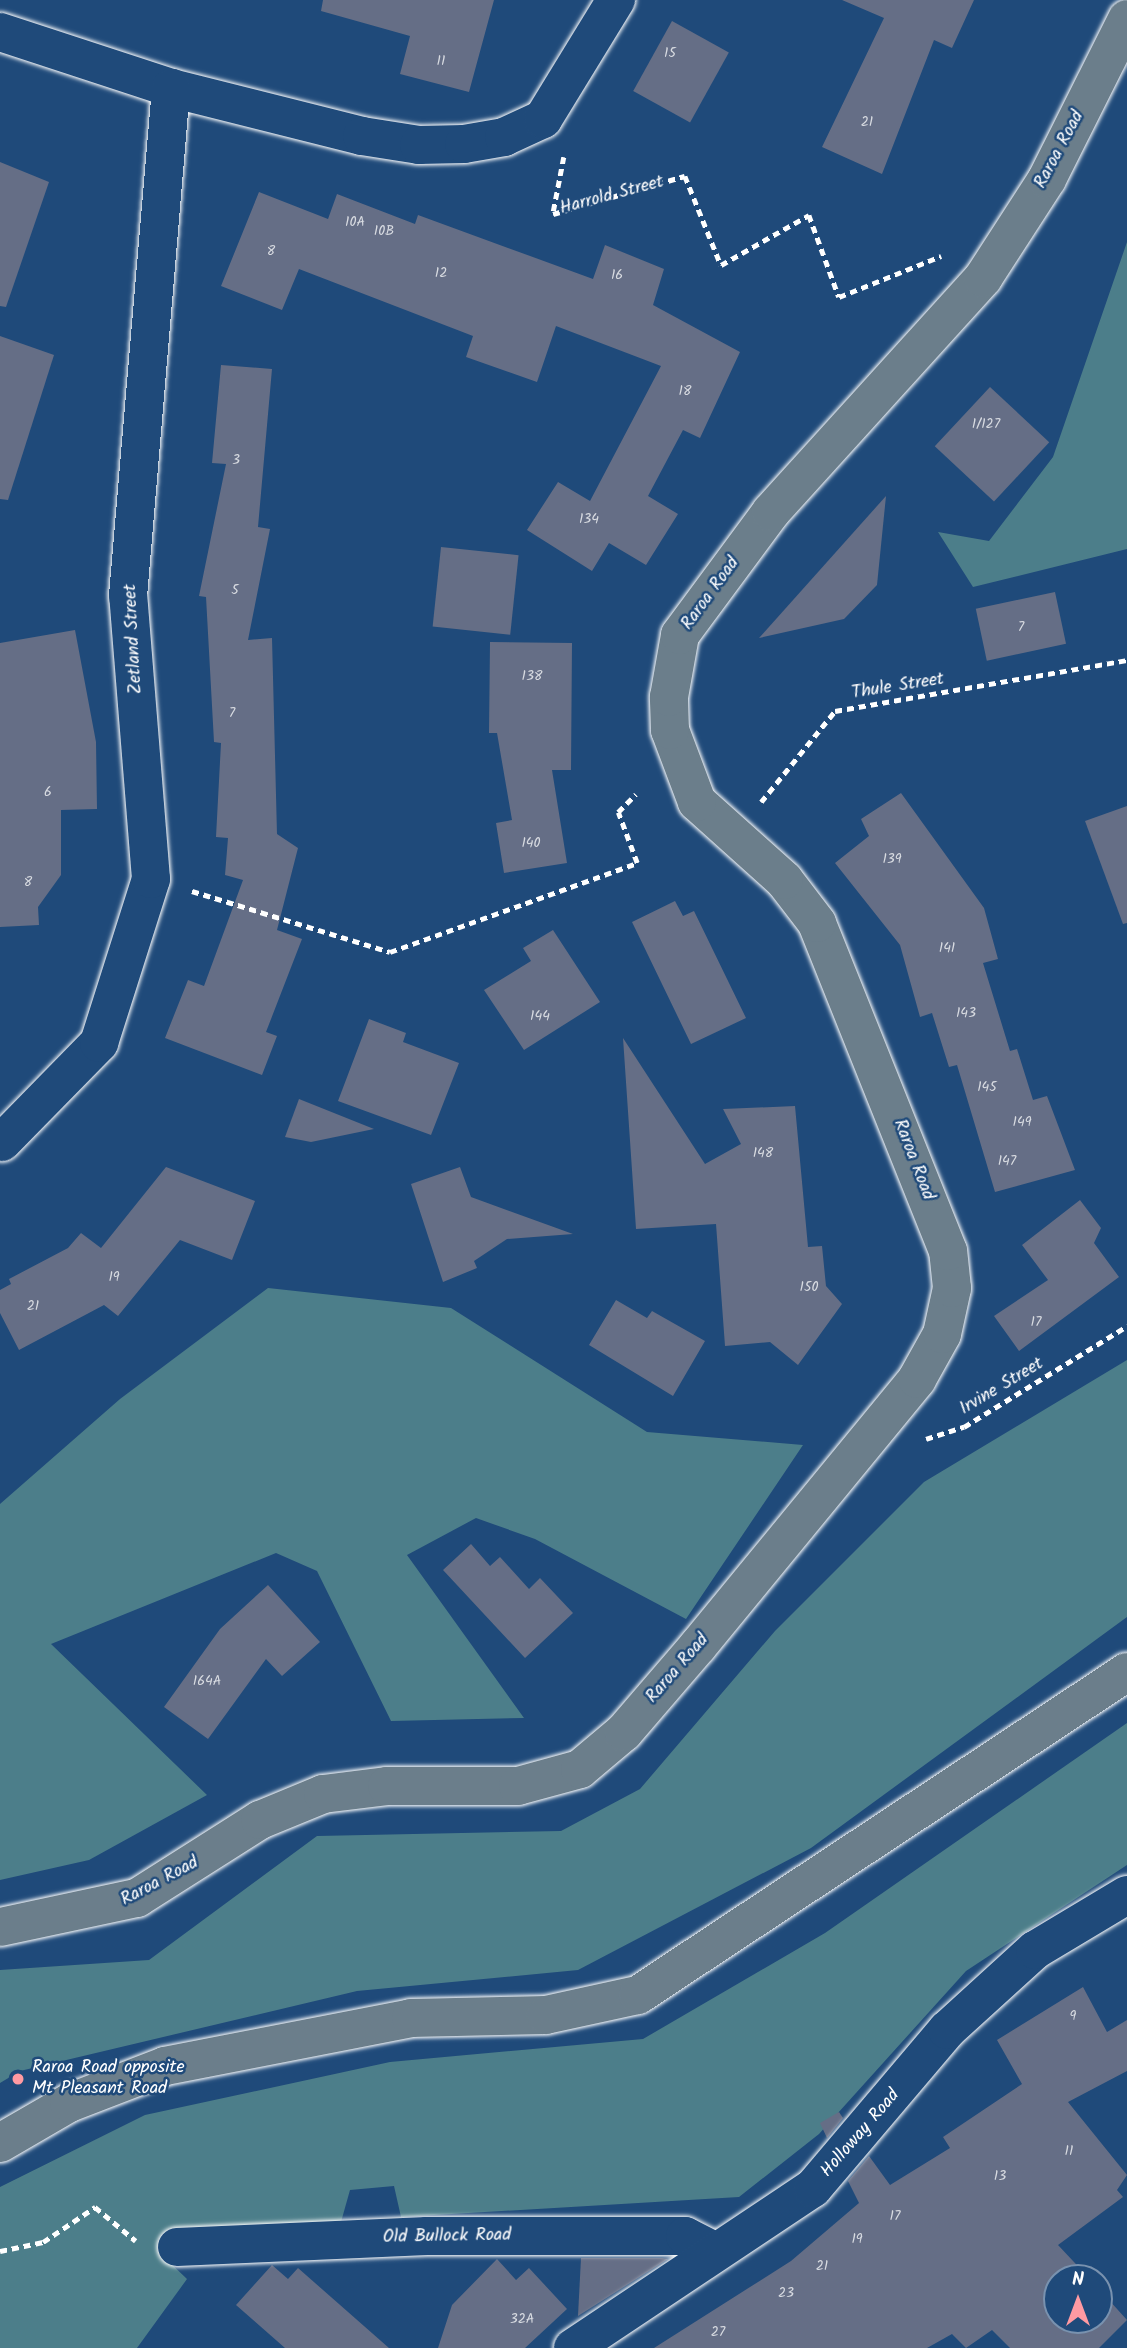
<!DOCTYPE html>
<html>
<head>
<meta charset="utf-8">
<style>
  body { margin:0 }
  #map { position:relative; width:1127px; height:2348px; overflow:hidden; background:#1f4a7a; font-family:Kalam,sans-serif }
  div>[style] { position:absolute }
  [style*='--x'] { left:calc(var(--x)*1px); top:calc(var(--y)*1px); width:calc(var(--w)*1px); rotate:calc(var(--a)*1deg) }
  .green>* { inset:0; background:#4c7e8a }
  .building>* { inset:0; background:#656e86; transform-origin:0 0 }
  .path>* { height:4.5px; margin-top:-2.25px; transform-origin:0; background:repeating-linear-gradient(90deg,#fff 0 7px,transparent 0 12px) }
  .roads { filter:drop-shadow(0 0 2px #fff) drop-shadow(0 0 2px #fff) }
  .minor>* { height:38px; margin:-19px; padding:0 19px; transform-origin:19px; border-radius:19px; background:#1f4a7a }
  .major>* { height:38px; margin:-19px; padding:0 19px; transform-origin:19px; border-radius:19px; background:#6b7e8b }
  .dots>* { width:19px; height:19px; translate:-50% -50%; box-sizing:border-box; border:4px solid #1f4a7a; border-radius:50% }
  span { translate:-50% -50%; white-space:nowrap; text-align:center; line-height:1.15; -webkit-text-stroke:5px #1f4a7a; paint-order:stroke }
  .number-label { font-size:14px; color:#d8dbe1 }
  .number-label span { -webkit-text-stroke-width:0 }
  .street-label { font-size:18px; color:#fff }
  .poi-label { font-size:18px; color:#fff }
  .left { translate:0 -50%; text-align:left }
  .north { position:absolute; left:1043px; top:2264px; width:70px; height:70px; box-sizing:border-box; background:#1f4a7a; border:2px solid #7992af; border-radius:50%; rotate:0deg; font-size:19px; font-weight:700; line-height:28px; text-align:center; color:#fff }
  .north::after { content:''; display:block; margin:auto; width:24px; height:32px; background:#ff9aa2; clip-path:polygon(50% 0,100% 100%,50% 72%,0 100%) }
</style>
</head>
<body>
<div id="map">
  <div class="green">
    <div style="clip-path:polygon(1127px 242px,1127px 549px,973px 587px,938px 532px,989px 541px,1053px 457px)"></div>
    <div style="clip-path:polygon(268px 1288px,451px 1308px,647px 1432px,803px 1445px,686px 1619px,535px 1539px,476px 1518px,407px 1555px,524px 1718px,391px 1721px,317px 1571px,276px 1553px,51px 1644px,207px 1795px,89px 1860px,0 1880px,0 1504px,120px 1399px)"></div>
    <div style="clip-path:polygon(1127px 1360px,1127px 1617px,811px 1848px,578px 1970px,357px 1991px,20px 2071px,0 2083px,0 1970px,149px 1960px,317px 1836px,561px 1831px,640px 1789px,775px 1631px,924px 1482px)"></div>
    <div style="clip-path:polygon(1127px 1723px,1127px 1865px,966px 1971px,819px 2134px,739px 2197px,401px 2217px,394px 2186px,350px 2190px,341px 2222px,164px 2257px,187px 2279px,137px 2348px,0 2348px,0 2187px,145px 2115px,390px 2062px,643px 2039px,825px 1933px)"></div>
  </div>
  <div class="building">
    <div style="clip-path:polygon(323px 0,494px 0,469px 92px,400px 74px,410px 36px,321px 11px)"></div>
    <div style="clip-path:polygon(842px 0,974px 0,952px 48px,934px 40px,882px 174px,822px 147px,884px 18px)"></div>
    <div style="left:672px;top:21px;width:65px;height:80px;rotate:29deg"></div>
    <div style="clip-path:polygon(0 162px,49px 182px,6px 307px,0 306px)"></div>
    <div style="clip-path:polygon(259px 192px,328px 219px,337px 194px,415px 224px,418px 215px,593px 279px,605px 245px,664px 269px,653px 305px,740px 352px,700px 438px,683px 430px,648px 496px,678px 514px,646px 565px,609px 543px,592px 571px,527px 530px,558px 482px,590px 501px,661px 366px,556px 326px,537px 382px,466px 357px,473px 336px,299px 269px,282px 310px,221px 286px)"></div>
    <div style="clip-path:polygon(0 336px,54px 355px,8px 500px,0 499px)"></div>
    <div style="clip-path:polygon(221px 365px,272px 369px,258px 527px,270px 529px,248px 640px,272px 638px,277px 834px,298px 848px,277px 930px,302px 939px,266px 1032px,277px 1036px,262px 1075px,165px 1038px,188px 980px,204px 986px,243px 880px,225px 875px,228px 838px,216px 837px,221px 743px,214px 742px,206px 597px,199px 596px,226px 464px,212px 463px)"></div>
    <div style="left:990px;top:387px;width:81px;height:81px;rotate:43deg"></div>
    <div style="clip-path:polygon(886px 496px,877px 585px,844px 619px,759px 638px)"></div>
    <div style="left:441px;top:547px;width:78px;height:80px;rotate:6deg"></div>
    <div style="left:1055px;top:592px;width:53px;height:81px;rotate:78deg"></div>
    <div style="clip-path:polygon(75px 630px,96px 742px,97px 809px,61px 810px,61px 875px,38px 907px,39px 925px,0 927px,0 643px)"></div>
    <div style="clip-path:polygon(490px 642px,572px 643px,571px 770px,552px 770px,567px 863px,504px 873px,496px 823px,512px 820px,497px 733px,489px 733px)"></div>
    <div style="clip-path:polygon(901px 793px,984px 908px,998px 959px,983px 963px,1010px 1051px,1017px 1049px,1033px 1100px,1047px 1096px,1075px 1170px,995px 1192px,957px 1065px,949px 1067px,932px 1013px,920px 1017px,900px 945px,835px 863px,869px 836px,861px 819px)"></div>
    <div style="clip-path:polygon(1127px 806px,1127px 923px,1123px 924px,1085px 821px)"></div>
    <div style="clip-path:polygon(675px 901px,683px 916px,694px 911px,746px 1018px,691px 1044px,632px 922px)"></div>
    <div style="clip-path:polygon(553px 930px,600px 1002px,524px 1050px,484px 990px,531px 961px,523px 948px)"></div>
    <div style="clip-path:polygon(369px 1019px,406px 1033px,403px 1042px,459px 1063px,431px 1135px,338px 1101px)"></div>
    <div style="clip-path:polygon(623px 1038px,705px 1164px,741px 1144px,723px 1109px,795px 1106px,808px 1247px,822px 1246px,826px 1286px,842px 1304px,798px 1365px,770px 1342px,725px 1346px,716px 1224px,636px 1229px)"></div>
    <div style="clip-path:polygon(299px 1099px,374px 1129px,311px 1142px,285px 1137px)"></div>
    <div style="clip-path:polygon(166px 1167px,255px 1201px,232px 1260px,180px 1240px,118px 1316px,104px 1305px,19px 1350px,0 1313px,0 1290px,11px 1284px,9px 1279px,68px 1248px,81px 1233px,101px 1248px)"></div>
    <div style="clip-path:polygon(460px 1167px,471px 1197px,573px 1234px,507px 1239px,474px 1261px,477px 1268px,443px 1282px,411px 1184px)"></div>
    <div style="clip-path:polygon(1080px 1200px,1101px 1228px,1094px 1243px,1119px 1277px,1019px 1351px,994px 1316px,1048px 1280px,1022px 1245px)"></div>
    <div style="clip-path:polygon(616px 1300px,647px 1318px,652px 1311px,705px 1341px,673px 1396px,589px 1345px)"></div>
    <div style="clip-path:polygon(471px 1544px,490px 1566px,500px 1557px,529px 1589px,540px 1578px,573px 1613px,525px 1658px,443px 1570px)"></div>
    <div style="clip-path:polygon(268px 1585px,320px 1642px,282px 1676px,266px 1659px,208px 1739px,164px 1707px,220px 1629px)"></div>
    <div style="clip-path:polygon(1083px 1987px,1107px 2032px,1127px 2020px,1127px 2071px,1068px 2102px,1127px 2175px,1117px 2190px,1123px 2197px,1058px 2245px,1089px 2278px,1057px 2278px,1057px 2320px,1099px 2320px,1099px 2289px,1127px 2320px,1099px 2348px,1010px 2348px,992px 2330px,966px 2348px,952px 2334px,927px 2348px,654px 2348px,791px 2261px,859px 2203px,848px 2181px,869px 2156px,890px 2185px,950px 2148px,943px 2137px,1022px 2084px,997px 2040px)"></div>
    <div style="clip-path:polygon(839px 2112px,843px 2118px,827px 2138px,820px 2123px)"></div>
    <div style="clip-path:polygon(581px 2258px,662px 2258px,668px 2259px,578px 2316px)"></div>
    <div style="clip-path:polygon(497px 2259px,516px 2280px,529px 2268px,567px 2309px,525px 2348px,438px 2348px,452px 2305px)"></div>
    <div style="clip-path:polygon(272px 2265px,288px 2279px,298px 2268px,389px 2348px,285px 2348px,236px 2305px)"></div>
  </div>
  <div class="path">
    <div style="--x:564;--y:157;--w:58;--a:100.9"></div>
    <div style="--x:553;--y:214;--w:137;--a:-16.1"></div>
    <div style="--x:685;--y:176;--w:96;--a:68"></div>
    <div style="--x:721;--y:265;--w:101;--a:-29.6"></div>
    <div style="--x:809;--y:215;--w:87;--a:69.9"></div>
    <div style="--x:839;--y:297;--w:110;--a:-21.9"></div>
    <div style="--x:761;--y:802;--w:117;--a:-50.9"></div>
    <div style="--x:835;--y:711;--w:296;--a:-9.9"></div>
    <div style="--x:192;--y:891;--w:207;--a:17.1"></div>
    <div style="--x:390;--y:952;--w:263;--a:-19.8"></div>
    <div style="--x:637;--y:863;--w:54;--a:-110.4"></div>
    <div style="--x:618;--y:812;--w:25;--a:-45"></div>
    <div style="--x:926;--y:1439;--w:40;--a:-18"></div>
    <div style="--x:964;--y:1427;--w:192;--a:-31.8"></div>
    <div style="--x:0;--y:2251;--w:44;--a:-11.8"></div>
    <div style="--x:43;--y:2242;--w:63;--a:-33.9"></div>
    <div style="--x:95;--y:2207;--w:53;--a:39.7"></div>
  </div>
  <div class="roads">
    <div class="minor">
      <div style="--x:0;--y:32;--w:180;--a:18.1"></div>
      <div style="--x:171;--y:88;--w:197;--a:14.1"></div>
      <div style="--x:362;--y:136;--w:58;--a:9"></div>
      <div style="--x:419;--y:145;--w:45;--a:-1.3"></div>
      <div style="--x:464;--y:144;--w:41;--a:-9.9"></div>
      <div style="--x:504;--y:137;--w:43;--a:-24.8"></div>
      <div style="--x:543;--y:119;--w:140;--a:-58.5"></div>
      <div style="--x:2;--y:1142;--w:139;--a:-45.6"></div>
      <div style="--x:99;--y:1043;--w:172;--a:-72.4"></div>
      <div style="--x:151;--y:879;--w:284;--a:-94.6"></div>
      <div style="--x:128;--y:596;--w:510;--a:-85.16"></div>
      <div style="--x:177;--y:2247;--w:250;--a:-2.5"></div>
      <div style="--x:427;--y:2236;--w:258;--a:0"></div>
      <div style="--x:685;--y:2236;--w:34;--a:27"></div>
      <div style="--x:573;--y:2348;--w:288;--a:-33.7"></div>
      <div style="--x:813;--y:2188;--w:207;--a:-49.7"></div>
      <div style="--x:947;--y:2030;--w:119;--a:-42.3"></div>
      <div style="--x:1035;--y:1950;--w:107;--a:-30.9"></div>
    </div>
    <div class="major">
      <div style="--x:0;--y:1927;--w:140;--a:-12"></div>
      <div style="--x:137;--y:1898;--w:146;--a:-32.4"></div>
      <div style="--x:260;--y:1820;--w:68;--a:-22.4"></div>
      <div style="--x:323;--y:1794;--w:64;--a:-7.1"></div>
      <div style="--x:387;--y:1786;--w:131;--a:0"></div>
      <div style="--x:518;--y:1786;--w:64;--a:-15.3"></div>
      <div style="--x:580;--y:1769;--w:57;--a:-40.1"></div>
      <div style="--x:624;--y:1732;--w:113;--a:-49.3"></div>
      <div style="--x:698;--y:1646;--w:345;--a:-50.6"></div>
      <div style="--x:917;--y:1379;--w:51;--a:-60.9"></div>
      <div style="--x:942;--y:1334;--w:47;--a:-77.7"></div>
      <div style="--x:952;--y:1288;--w:37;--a:-96"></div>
      <div style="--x:948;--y:1251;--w:353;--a:-111.8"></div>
      <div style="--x:817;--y:923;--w:54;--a:-127.5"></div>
      <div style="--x:784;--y:880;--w:117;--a:-138.1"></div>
      <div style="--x:697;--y:802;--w:77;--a:-110.6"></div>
      <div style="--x:670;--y:730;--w:33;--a:-92"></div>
      <div style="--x:669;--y:697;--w:63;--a:-79.9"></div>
      <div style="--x:680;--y:635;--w:153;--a:-53.5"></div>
      <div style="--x:771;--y:512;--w:316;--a:-47.8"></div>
      <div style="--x:983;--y:278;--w:118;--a:-57.1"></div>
      <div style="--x:1047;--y:179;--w:179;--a:-63.4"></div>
      <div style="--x:0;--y:2143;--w:80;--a:-30.1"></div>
      <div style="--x:69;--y:2103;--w:103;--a:-21.1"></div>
      <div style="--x:165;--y:2066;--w:251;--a:-11"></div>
      <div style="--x:411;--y:2018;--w:135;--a:-1.3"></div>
      <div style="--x:546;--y:2015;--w:94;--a:-12.3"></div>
      <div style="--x:638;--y:1995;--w:586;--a:-33.45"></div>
    </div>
  </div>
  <div class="dots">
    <div style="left:18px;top:2079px;background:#ff9aa2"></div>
  </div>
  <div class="number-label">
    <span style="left:670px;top:53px">15</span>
    <span style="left:441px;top:61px">11</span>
    <span style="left:867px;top:122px">21</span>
    <span style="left:355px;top:222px">10A</span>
    <span style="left:384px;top:231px">10B</span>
    <span style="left:271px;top:251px">8</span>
    <span style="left:441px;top:273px">12</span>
    <span style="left:617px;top:275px">16</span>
    <span style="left:685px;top:391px">18</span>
    <span style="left:986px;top:424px">1/127</span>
    <span style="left:236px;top:460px">3</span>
    <span style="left:589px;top:519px">134</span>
    <span style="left:235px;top:590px">5</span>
    <span style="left:1021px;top:627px">7</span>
    <span style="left:532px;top:676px">138</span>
    <span style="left:232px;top:713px">7</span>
    <span style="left:48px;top:792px">6</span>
    <span style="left:531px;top:843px">140</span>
    <span style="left:892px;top:859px">139</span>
    <span style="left:28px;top:882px">8</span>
    <span style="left:947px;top:948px">141</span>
    <span style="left:966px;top:1013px">143</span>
    <span style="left:540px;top:1016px">144</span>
    <span style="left:987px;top:1087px">145</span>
    <span style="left:1022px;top:1122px">149</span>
    <span style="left:763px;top:1153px">148</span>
    <span style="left:1007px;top:1161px">147</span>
    <span style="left:114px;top:1277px">19</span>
    <span style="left:809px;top:1287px">150</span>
    <span style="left:33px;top:1306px">21</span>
    <span style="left:1036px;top:1322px">17</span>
    <span style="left:207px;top:1681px">164A</span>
    <span style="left:1073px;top:2016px">9</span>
    <span style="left:1069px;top:2151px">11</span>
    <span style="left:1000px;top:2176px">13</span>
    <span style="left:895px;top:2216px">17</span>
    <span style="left:857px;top:2239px">19</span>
    <span style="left:822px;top:2266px">21</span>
    <span style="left:786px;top:2293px">23</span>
    <span style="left:522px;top:2319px">32A</span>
    <span style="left:718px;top:2332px">27</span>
  </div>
  <div class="street-label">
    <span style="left:1060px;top:150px;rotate:-62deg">Raroa Road</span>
    <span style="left:612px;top:196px;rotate:-15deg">Harrold Street</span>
    <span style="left:711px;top:594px;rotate:-54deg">Raroa Road</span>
    <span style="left:134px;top:639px;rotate:-93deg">Zetland Street</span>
    <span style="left:898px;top:687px;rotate:-9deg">Thule Street</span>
    <span style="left:913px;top:1160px;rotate:69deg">Raroa Road</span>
    <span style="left:1002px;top:1387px;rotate:-31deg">Irvine Street</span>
    <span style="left:678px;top:1669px;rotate:-49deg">Raroa Road</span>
    <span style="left:160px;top:1882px;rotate:-28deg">Raroa Road</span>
    <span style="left:861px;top:2134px;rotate:-49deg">Holloway Road</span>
    <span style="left:447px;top:2237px;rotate:-1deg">Old Bullock Road</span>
  </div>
  <div class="poi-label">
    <span class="left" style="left:32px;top:2079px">Raroa Road opposite<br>Mt Pleasant Road</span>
  </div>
  <div class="north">N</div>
</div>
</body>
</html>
